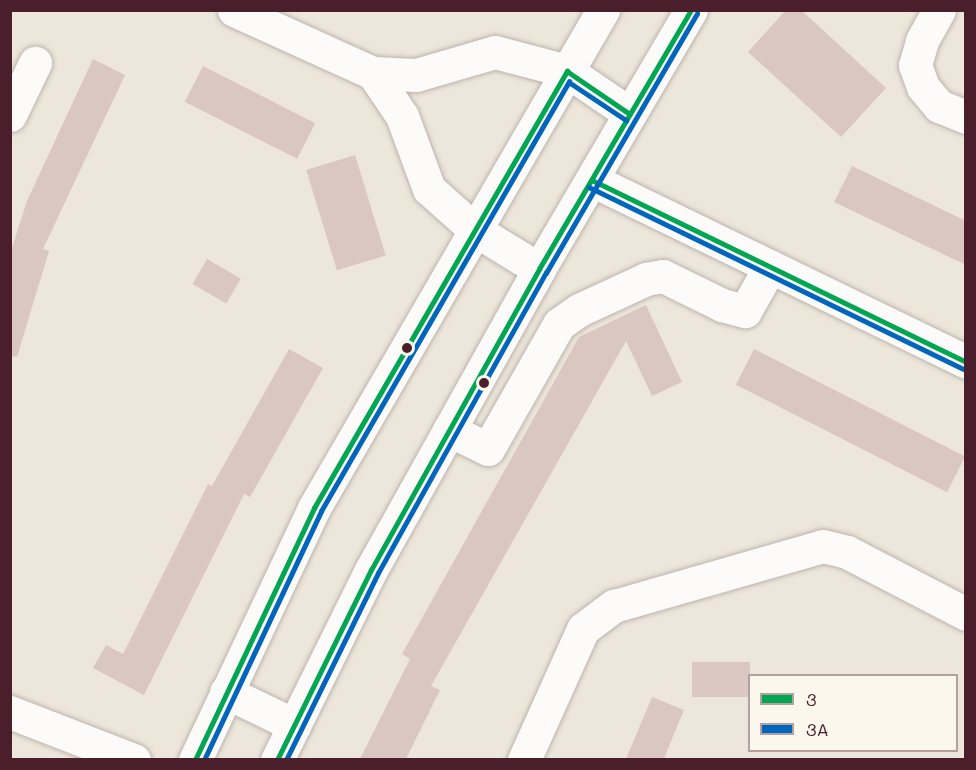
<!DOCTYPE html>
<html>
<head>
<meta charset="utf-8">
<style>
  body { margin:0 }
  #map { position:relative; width:976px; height:770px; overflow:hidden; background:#ede6da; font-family:Mali,sans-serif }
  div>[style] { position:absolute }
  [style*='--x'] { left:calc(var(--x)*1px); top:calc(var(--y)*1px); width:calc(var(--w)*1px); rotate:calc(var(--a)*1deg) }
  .building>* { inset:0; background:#d9c7c0; transform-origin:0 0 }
  .roads { filter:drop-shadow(0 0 2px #bdb4ad) drop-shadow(0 0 2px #bdb4ad) }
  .minor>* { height:33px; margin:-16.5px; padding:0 16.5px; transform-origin:16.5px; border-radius:16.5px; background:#fcfbf9 }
  .bus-1>* { height:4.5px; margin:-2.25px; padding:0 2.25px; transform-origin:2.25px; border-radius:2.25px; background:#00a651 }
  .bus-2>* { height:4.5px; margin:-2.25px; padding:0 2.25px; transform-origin:2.25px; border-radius:2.25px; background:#0065bd }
  .dots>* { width:16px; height:16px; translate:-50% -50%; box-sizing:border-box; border:3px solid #fbf7ec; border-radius:50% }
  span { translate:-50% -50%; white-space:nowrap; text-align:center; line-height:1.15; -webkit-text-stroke:4.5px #fbf7ec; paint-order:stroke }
  .frame { position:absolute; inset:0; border:12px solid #4a1f2b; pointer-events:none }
  .legend { position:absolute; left:748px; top:674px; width:210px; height:78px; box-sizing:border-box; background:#fbf7ec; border:2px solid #b4a19f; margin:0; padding:8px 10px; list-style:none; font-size:18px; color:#4a1f2b }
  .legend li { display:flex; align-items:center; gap:12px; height:30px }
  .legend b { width:30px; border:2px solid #b4a19f }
</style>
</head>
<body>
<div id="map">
  <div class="building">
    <div style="clip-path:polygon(786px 10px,801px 10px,886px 88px,841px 137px,748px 52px)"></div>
    <div style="clip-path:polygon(93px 59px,125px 75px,43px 249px,49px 251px,17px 357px,10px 356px,10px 254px,27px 201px)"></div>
    <div style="left:203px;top:66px;width:126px;height:40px;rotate:27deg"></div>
    <div style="left:355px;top:155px;width:105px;height:51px;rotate:73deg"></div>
    <div style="clip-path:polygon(852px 166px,966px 221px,966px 265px,834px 202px)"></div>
    <div style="left:207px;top:259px;width:39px;height:29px;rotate:30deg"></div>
    <div style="clip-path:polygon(646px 305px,682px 382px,652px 396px,626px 341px,431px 686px,440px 690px,406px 759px,360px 759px,410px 659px,402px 654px,579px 337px)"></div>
    <div style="clip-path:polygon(289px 349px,323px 368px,250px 497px,244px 494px,144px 695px,93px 668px,106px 645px,123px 654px,208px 484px,212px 486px)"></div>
    <div style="left:754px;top:349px;width:237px;height:40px;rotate:27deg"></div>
    <div style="left:750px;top:662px;width:35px;height:58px;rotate:90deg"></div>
    <div style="clip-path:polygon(652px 697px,684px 710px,674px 734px,664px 759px,626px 759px)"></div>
  </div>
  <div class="roads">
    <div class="minor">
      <div style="--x:234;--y:10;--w:153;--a:24.4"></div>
      <div style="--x:373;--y:73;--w:43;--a:2.7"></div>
      <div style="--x:416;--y:75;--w:82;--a:-16.2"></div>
      <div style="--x:495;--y:52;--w:74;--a:14.8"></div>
      <div style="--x:567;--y:71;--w:76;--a:34.3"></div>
      <div style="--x:939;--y:10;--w:35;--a:119"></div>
      <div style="--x:922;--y:41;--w:25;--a:106"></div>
      <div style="--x:915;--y:65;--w:23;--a:70"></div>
      <div style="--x:923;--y:87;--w:25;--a:50"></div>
      <div style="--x:939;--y:106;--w:29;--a:22"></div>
      <div style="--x:373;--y:73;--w:52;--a:56"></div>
      <div style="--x:402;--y:116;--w:78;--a:69.7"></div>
      <div style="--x:429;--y:189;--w:62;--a:41.7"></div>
      <div style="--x:475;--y:230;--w:75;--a:31.4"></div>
      <div style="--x:10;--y:115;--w:58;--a:-64.3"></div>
      <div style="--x:592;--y:180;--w:416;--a:25.9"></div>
      <div style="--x:449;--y:430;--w:43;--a:26"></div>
      <div style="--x:488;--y:449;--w:144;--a:-60.4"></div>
      <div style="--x:559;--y:324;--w:24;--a:-35"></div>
      <div style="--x:579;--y:310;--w:74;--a:-24.8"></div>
      <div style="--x:646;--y:279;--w:17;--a:-10"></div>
      <div style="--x:663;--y:276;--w:66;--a:26.2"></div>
      <div style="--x:722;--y:305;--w:24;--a:15"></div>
      <div style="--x:745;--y:311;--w:51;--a:-60.4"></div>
      <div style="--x:226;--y:692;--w:76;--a:25.9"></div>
      <div style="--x:10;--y:712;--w:133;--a:21.2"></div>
      <div style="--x:195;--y:760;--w:279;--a:-64.7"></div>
      <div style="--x:314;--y:508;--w:576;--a:-59.87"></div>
      <div style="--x:277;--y:760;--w:212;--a:-63.7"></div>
      <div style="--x:371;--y:570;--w:345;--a:-60.8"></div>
      <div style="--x:539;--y:269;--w:300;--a:-59.6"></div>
      <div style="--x:524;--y:760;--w:144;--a:-65.8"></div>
      <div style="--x:583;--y:629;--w:39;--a:-37"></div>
      <div style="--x:614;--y:606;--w:217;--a:-16"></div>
      <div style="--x:823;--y:546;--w:25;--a:14"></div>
      <div style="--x:847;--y:552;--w:134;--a:27.5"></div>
    </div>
  </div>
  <div class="bus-1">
    <div style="--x:592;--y:180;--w:416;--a:25.9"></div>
    <div style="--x:195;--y:760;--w:279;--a:-64.7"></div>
    <div style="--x:314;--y:508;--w:505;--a:-59.93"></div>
    <div style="--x:567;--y:71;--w:76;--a:34.3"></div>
    <div style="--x:277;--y:760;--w:212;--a:-63.7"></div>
    <div style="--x:371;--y:570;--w:345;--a:-60.8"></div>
    <div style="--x:539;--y:269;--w:300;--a:-59.6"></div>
  </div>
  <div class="bus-2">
    <div style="--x:589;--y:187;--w:416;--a:25.9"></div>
    <div style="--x:204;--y:760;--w:275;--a:-64.8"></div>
    <div style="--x:321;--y:511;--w:496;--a:-60"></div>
    <div style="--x:569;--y:82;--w:69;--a:33.7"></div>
    <div style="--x:286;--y:760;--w:208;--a:-63.8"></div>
    <div style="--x:378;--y:573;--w:344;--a:-60.8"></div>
    <div style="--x:546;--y:273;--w:300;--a:-59.8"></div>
  </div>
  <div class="dots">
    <div style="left:407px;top:348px;background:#4a1f2b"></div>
    <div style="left:484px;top:383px;background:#4a1f2b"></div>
  </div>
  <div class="frame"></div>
  <ul class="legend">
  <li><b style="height:8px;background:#00a651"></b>3</li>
  <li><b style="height:8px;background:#0065bd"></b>3A</li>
  </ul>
</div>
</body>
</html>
